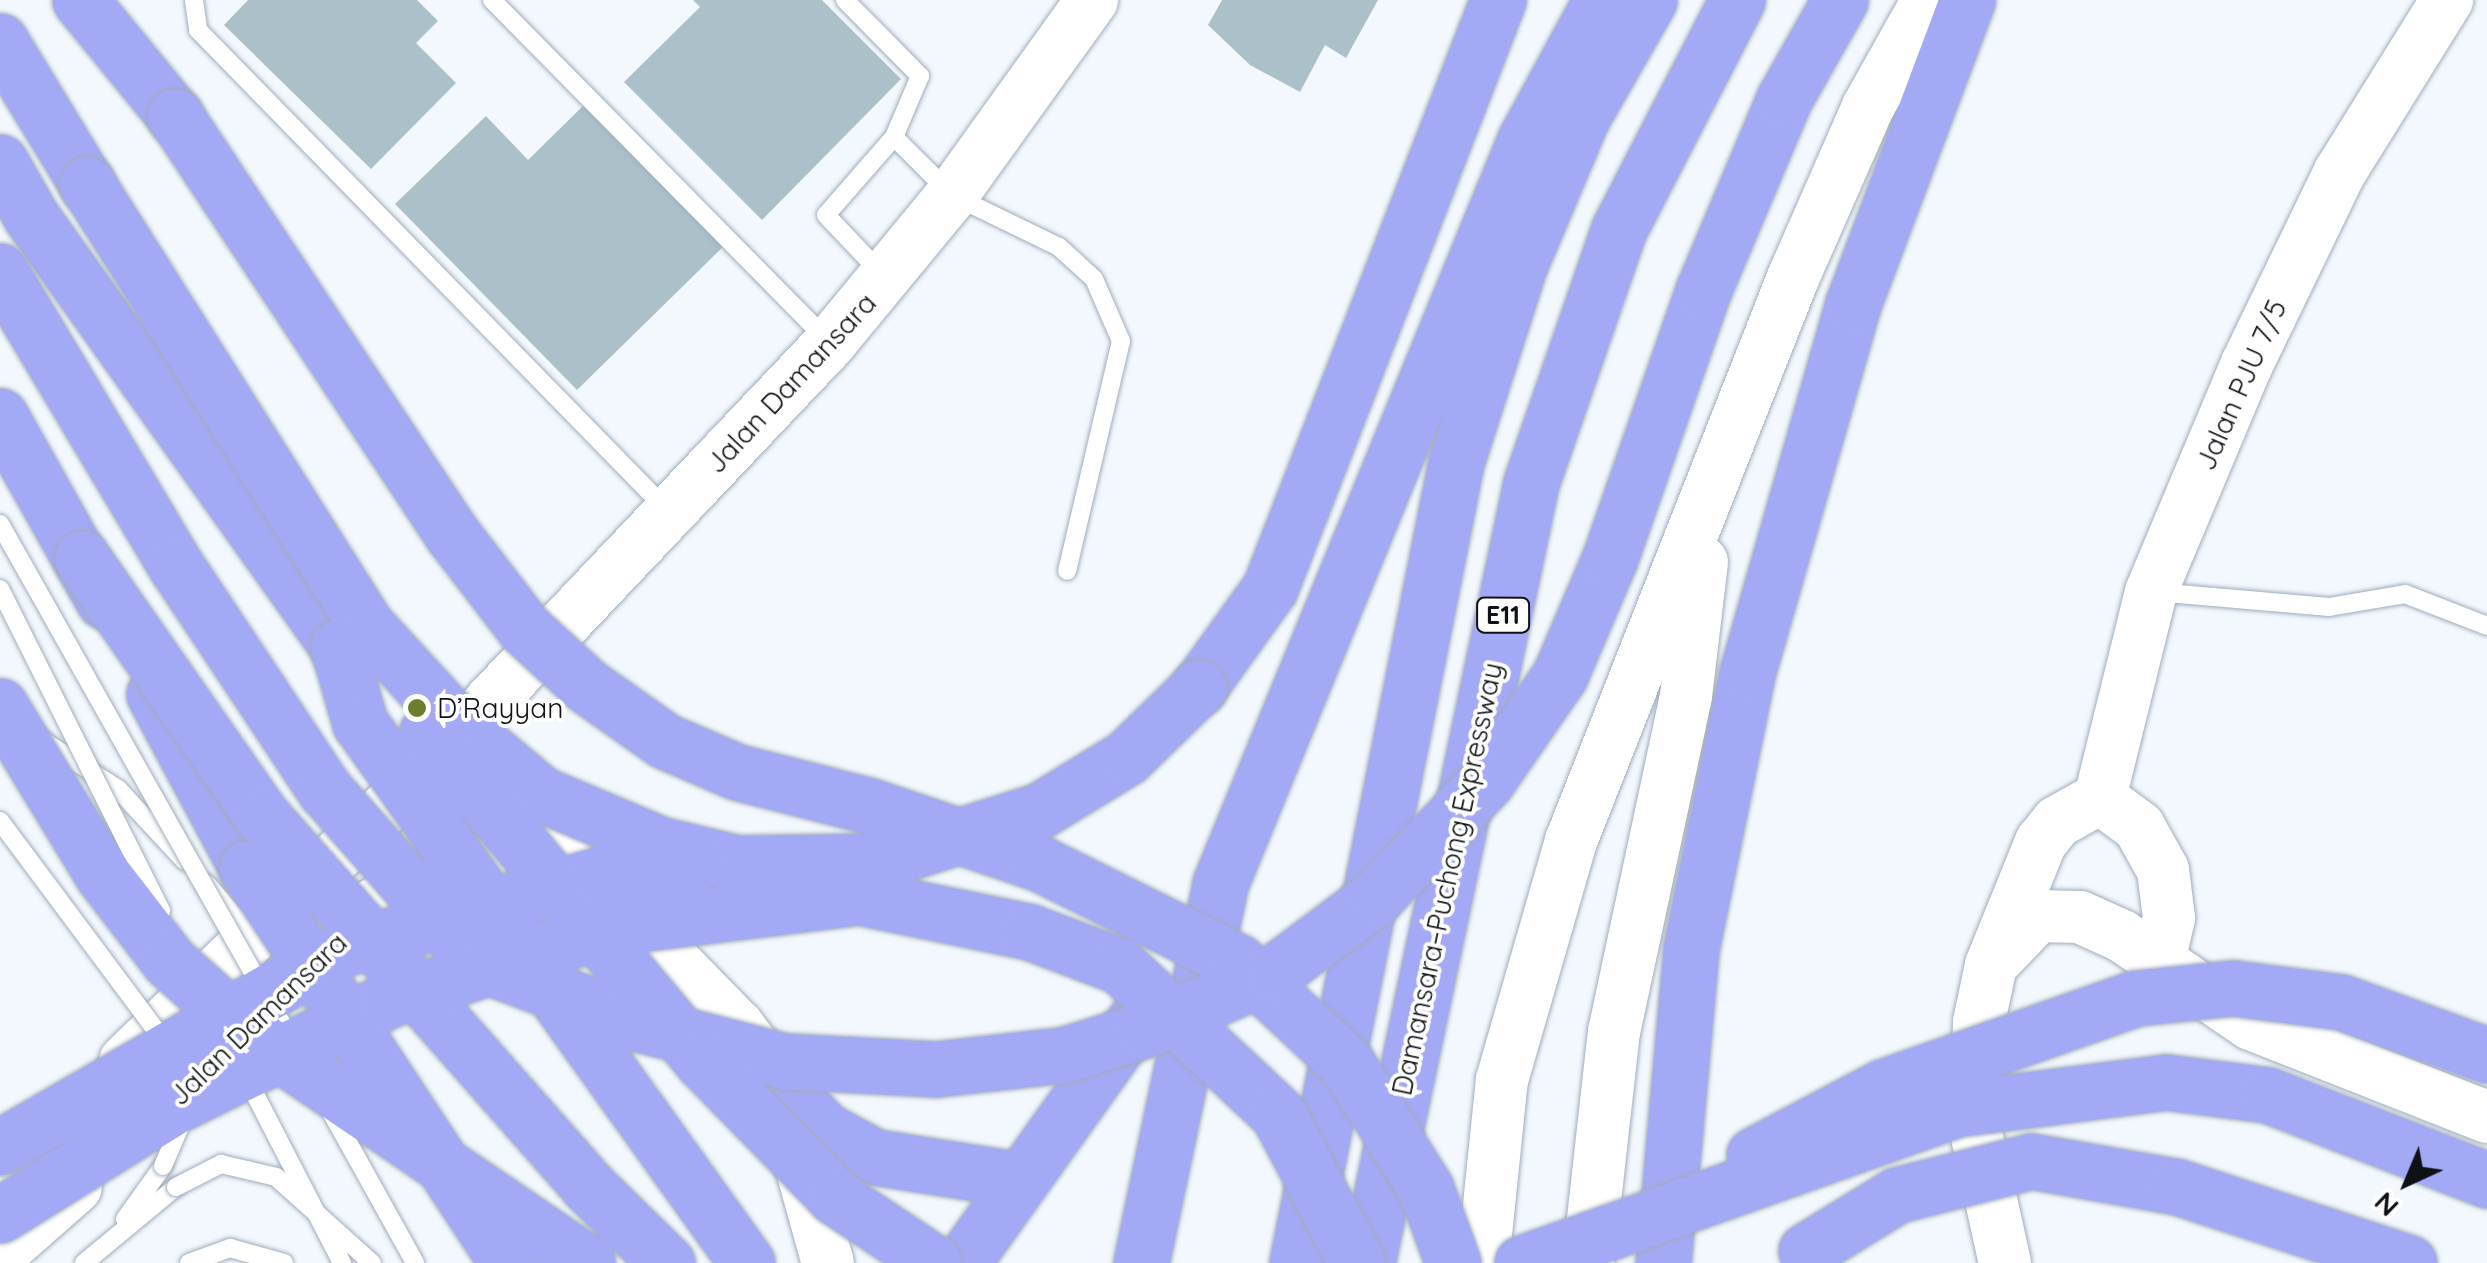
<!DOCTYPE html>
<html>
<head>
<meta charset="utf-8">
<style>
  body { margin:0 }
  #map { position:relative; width:2487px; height:1263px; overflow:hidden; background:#f3f8fe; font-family:Quicksand,sans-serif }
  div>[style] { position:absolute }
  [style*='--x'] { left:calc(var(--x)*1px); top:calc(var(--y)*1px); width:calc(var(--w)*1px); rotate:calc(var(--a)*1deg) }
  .building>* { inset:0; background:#acc0c9 }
  .roads { filter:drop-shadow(0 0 2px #a0acbb) drop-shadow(0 0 2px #a0acbb) }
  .lane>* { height:18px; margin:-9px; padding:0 9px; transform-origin:9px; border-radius:9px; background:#fff }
  .secondary>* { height:52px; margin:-26px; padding:0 26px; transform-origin:26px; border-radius:26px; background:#fff }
  .highway>* { height:55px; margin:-27.5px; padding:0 27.5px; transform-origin:27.5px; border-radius:27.5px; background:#a4a9f6 }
  .bridges { filter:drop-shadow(0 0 2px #a0acbb) drop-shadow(0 0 2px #a0acbb) }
  .lane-bridge>* { height:18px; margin:-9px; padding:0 9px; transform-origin:9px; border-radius:9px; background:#fff }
  .highway-bridge>* { height:55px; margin:-27.5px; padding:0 27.5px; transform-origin:27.5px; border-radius:27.5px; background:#a4a9f6 }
  .dots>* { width:28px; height:28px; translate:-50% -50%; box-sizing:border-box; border:5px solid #fff; border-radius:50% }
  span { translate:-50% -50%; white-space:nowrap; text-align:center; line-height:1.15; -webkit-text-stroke:8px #fff; paint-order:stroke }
  .shield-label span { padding:2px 8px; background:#fff; border:2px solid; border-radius:8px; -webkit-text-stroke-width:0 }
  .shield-label { font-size:25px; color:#0e1217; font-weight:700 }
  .street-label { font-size:28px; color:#0e1217 }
  .poi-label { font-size:28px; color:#0e1217 }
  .left { translate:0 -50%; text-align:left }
  .north { position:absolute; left:2357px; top:1133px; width:100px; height:100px; -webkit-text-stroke:8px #fff; paint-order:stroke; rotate:224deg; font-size:28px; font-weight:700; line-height:40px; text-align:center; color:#0e1217 }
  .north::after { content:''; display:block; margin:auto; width:35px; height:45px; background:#0e1217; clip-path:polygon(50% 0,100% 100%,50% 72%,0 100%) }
</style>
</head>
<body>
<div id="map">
  <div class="building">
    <div style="clip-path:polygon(248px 0,417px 0,438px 21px,416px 43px,456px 83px,371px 169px,224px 25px)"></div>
    <div style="clip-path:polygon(693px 0,822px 0,901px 79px,762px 220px,624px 82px,700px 7px)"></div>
    <div style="clip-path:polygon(1222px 0,1378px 0,1346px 58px,1325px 45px,1300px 92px,1250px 65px,1208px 25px)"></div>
    <div style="clip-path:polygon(589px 100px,728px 242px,577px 390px,395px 204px,486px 116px,528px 160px)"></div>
  </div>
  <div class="roads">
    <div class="lane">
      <div style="--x:194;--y:0;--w:30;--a:82"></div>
      <div style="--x:198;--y:30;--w:673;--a:45.66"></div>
      <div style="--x:492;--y:0;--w:479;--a:45.4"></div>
      <div style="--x:845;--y:0;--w:107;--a:45.4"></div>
      <div style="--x:920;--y:76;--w:66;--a:113.1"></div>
      <div style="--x:894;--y:137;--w:103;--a:131.1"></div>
      <div style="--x:826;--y:215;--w:81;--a:46.5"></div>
      <div style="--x:894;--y:137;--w:82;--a:45"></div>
      <div style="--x:952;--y:195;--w:119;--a:25.9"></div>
      <div style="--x:1059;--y:247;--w:47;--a:42.4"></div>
      <div style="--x:1094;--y:279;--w:68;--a:66.5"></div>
      <div style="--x:1121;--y:341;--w:236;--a:103.2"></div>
      <div style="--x:2155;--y:592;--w:175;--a:4.9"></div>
      <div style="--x:2329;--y:607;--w:77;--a:-9.7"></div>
      <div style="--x:2405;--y:594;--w:88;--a:21.3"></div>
      <div style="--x:42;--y:740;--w:90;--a:32.8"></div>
      <div style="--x:118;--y:789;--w:98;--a:47.1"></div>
      <div style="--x:207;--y:884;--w:63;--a:49.5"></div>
      <div style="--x:125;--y:1219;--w:65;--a:-54.4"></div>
      <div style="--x:84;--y:1263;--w:119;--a:-39.6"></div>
      <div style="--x:189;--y:1263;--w:44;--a:-20.1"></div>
      <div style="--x:230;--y:1248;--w:56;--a:15.5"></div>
    </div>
    <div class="secondary">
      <div style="--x:488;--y:770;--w:358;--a:45.7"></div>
      <div style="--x:738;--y:1026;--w:60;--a:53.1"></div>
      <div style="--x:2100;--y:798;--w:212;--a:-76.1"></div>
      <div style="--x:2151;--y:592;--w:247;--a:-67.2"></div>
      <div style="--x:2247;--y:364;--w:213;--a:-64.2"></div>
      <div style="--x:2340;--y:172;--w:203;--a:-58.1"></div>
      <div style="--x:2100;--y:798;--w:49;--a:36.6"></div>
      <div style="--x:2139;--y:827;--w:49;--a:60.8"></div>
      <div style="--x:2163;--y:870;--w:48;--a:82.9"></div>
      <div style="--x:2169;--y:918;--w:49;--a:102.9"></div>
      <div style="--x:374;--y:904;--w:62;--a:-27.8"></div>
      <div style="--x:429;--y:875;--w:64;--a:-17.3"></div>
      <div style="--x:490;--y:856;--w:77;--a:-2.2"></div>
      <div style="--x:1991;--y:965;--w:68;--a:-46.2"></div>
      <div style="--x:2038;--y:916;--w:42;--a:1.4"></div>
      <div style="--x:2080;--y:917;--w:46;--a:24.3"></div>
      <div style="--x:2122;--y:936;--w:156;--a:34.3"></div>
      <div style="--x:2251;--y:1024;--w:254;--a:21.5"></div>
      <div style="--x:125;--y:1061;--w:425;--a:-44.1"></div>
      <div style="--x:430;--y:765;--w:581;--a:-46.53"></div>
      <div style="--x:830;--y:343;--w:192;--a:-50.5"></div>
      <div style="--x:952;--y:195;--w:240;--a:-54.3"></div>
      <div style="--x:796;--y:1148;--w:119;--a:74.5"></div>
      <div style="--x:0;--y:1254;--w:101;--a:-41.4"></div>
      <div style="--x:1483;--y:1263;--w:184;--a:-84.1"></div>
      <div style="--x:1502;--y:1080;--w:249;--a:-73.9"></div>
      <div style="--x:1571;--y:841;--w:605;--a:-68.48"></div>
      <div style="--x:1793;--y:278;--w:187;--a:-66.3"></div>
      <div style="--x:1868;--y:107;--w:123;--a:-60.7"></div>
      <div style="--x:1588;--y:1263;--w:232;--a:-83.6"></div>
      <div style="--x:1614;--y:1032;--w:344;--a:-77.9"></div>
      <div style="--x:1686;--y:696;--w:135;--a:-83.2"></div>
      <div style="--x:2005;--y:1263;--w:138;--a:-102.5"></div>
      <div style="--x:1975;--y:1128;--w:106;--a:-87.8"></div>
      <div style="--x:1979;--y:1022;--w:58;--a:-78.1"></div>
      <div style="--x:1991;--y:965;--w:133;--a:-67.9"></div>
      <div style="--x:2041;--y:842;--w:26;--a:-51"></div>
      <div style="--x:2057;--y:822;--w:49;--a:-29.2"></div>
    </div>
    <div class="highway">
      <div style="--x:80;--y:0;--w:150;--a:50.7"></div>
      <div style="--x:0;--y:41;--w:167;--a:58.7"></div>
      <div style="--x:0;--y:162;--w:64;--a:60.3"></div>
      <div style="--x:32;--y:218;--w:527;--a:54.5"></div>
      <div style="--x:0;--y:416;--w:212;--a:60.7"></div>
      <div style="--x:1199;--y:687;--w:122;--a:-54.4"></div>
      <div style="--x:1270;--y:588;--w:631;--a:-68.81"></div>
      <div style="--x:154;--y:694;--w:197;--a:61.9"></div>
      <div style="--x:782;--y:1085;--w:62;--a:46.3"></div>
      <div style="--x:825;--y:1130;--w:57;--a:28.4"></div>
      <div style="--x:875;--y:1157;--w:148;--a:9"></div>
      <div style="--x:962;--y:1263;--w:312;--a:-54.5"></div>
      <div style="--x:1141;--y:1263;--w:387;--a:-78.2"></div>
      <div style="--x:1220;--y:884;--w:804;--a:-67.71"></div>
      <div style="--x:1525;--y:140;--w:159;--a:-61.5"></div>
      <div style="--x:1297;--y:1263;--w:817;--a:-78.77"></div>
      <div style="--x:1456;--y:462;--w:206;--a:-72.2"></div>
      <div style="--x:1519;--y:266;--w:162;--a:-67.1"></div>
      <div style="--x:1582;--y:117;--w:135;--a:-60.2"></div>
      <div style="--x:1367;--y:1263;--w:797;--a:-78.13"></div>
      <div style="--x:1531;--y:483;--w:269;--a:-70.9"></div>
      <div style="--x:1619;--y:229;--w:258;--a:-62.7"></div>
      <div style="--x:1663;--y:1263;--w:315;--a:-84.9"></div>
      <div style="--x:1691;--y:949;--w:285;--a:-78.5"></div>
      <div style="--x:1748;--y:670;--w:381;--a:-74"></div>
      <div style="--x:1853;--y:304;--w:325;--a:-69.4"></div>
    </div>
  </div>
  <div class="bridges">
    <div class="lane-bridge">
      <div style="--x:0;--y:524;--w:592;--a:60.58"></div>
      <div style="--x:0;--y:589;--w:360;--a:63.4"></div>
      <div style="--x:0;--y:821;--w:279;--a:53.3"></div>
      <div style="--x:246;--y:1077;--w:209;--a:62.7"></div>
      <div style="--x:330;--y:1110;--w:175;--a:60.9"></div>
      <div style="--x:163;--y:1166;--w:53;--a:-66.8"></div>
      <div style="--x:176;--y:1187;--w:51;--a:-27.1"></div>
      <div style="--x:221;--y:1164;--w:57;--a:13.3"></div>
      <div style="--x:276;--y:1177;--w:129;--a:41.9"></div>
    </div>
    <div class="highway-bridge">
      <div style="--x:175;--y:116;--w:501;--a:56.47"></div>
      <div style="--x:452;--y:534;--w:118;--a:52.5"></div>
      <div style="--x:524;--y:628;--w:86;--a:42.6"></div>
      <div style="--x:587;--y:686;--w:95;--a:35.2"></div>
      <div style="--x:665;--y:741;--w:78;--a:23.3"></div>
      <div style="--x:737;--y:772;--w:137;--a:14.3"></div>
      <div style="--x:870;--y:806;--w:181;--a:18.7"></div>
      <div style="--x:1041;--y:864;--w:220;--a:26.4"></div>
      <div style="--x:1238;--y:962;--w:151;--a:43.1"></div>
      <div style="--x:1348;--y:1065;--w:146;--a:57.8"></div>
      <div style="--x:1426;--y:1189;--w:79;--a:70"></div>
      <div style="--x:87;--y:184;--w:522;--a:57.68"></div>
      <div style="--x:366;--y:625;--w:130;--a:47.5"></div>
      <div style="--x:454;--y:721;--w:114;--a:40"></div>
      <div style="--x:541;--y:794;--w:131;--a:22.9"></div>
      <div style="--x:662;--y:845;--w:77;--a:13.5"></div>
      <div style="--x:737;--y:863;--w:143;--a:-0.8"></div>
      <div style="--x:880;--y:861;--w:167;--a:-17.5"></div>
      <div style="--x:1039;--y:811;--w:103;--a:-31.5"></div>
      <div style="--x:1127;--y:757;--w:100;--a:-44.2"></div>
      <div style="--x:0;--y:271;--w:344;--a:59.2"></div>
      <div style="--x:176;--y:566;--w:269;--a:56.4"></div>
      <div style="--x:325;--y:790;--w:229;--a:48.7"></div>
      <div style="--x:476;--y:962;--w:175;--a:20.7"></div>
      <div style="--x:640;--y:1024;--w:149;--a:14.4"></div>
      <div style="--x:784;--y:1061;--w:152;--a:3"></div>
      <div style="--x:936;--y:1069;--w:128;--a:-6.3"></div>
      <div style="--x:1063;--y:1055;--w:85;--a:-17.2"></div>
      <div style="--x:1144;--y:1030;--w:143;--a:-23.9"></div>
      <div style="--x:1275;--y:972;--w:127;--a:-36.7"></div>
      <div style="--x:1377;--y:896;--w:158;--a:-46.3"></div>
      <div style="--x:1486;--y:782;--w:130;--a:-55.3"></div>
      <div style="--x:1560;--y:675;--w:127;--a:-66.9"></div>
      <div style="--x:1610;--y:558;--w:283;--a:-70.8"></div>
      <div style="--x:1703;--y:291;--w:208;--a:-67.1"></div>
      <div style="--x:1784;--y:99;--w:114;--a:-60.5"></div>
      <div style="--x:82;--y:558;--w:316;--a:55.1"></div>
      <div style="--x:263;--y:817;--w:493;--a:48.6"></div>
      <div style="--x:589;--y:1187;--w:109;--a:44.3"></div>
      <div style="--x:338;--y:647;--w:79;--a:73.9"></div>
      <div style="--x:360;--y:723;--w:664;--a:54.37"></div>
      <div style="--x:0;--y:706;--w:197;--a:58.7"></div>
      <div style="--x:102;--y:874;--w:110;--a:52.4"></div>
      <div style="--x:169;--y:961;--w:108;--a:42"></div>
      <div style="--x:249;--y:1033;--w:409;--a:34.2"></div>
      <div style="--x:427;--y:732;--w:427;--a:50.1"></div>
      <div style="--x:701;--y:1060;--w:192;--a:45.6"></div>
      <div style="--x:835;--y:1197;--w:119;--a:33.7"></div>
      <div style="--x:247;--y:868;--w:473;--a:56.6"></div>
      <div style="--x:0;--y:1147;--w:396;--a:-30"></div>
      <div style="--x:343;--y:949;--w:269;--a:-16.2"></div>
      <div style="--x:601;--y:874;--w:97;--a:-7.1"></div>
      <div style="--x:1754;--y:1155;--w:146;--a:-27.8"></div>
      <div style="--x:1883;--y:1087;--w:268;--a:-19.4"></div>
      <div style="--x:2136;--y:998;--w:98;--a:-5.9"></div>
      <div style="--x:2233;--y:988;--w:109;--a:7.4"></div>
      <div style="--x:2341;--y:1002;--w:155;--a:20"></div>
      <div style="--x:0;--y:1215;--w:208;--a:-32"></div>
      <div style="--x:176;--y:1105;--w:237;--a:-26.3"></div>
      <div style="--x:388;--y:1000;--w:237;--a:-17.9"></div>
      <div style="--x:614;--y:927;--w:248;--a:-7"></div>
      <div style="--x:860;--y:897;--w:174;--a:11.6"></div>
      <div style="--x:1030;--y:932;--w:96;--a:20.7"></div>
      <div style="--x:1120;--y:966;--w:216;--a:43.1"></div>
      <div style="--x:1278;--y:1114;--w:169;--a:62.1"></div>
      <div style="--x:1806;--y:1251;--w:107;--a:-31.6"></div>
      <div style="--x:1897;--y:1195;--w:138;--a:-14.2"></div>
      <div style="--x:2031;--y:1161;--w:149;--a:10"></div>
      <div style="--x:2178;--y:1187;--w:243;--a:18.2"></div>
      <div style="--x:1522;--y:1263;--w:461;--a:-19.5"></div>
      <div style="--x:1956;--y:1109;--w:212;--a:-7.3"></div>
      <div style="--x:2166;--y:1082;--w:103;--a:7.3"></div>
      <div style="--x:2268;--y:1095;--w:235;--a:21.2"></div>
    </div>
  </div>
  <div class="dots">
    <div style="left:417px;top:708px;background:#6c7e2d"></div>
  </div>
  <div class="shield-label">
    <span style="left:1503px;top:615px">E11</span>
  </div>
  <div class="street-label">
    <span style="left:791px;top:383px;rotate:-47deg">Jalan Damansara</span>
    <span style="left:2241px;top:385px;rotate:-66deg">Jalan PJU 7/5</span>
    <span style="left:1447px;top:879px;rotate:-78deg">Damansara–Puchong Expressway</span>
    <span style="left:258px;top:1019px;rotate:-44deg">Jalan Damansara</span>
  </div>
  <div class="poi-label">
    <span class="left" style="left:437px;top:708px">D’Rayyan</span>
  </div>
  <div class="north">N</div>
</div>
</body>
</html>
